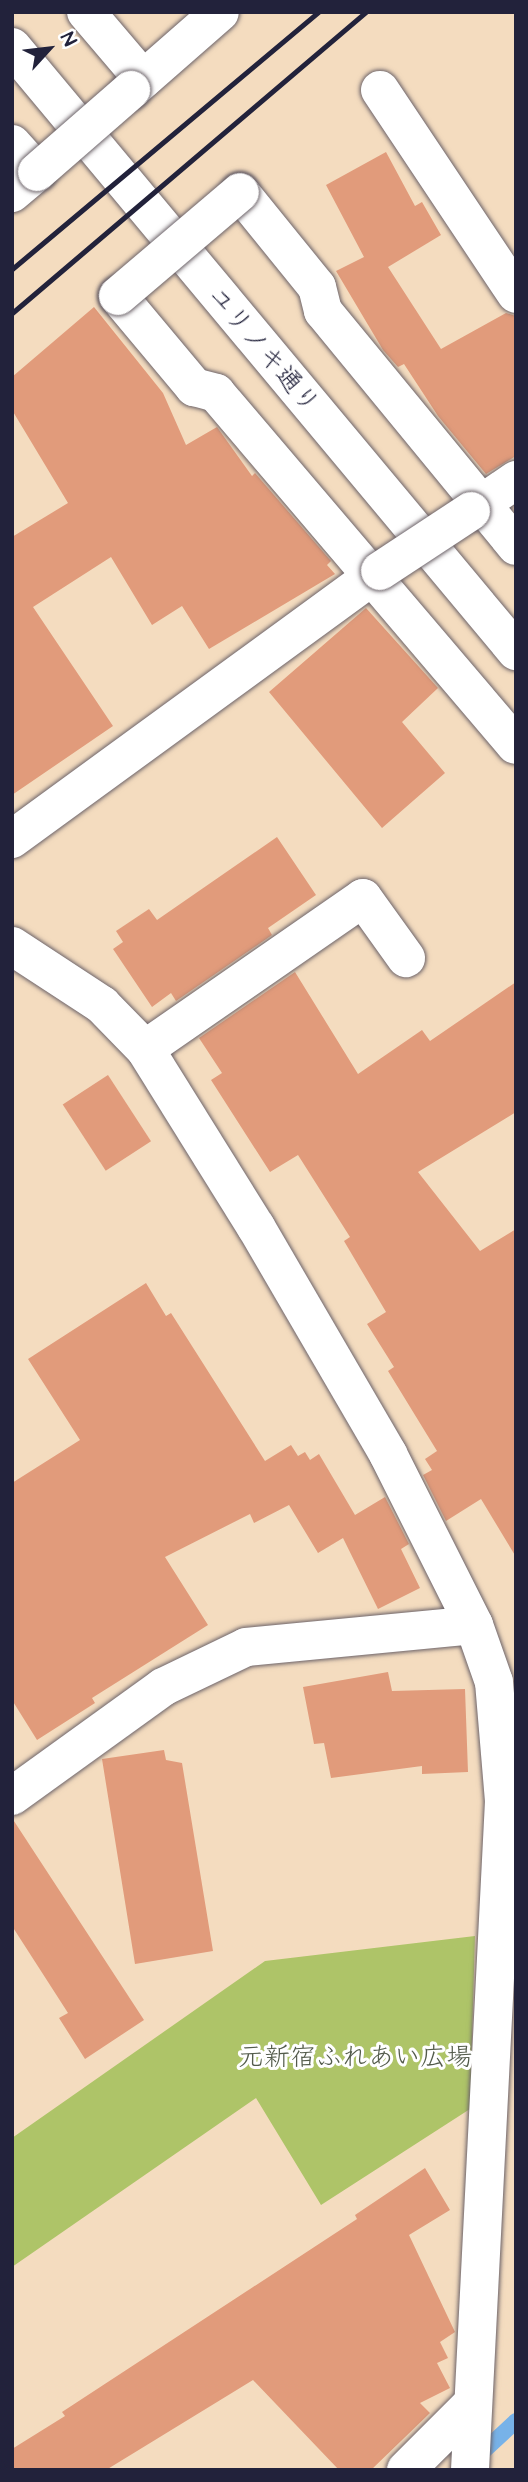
<!DOCTYPE html>
<html>
<head>
<meta charset="utf-8">
<style>
  body { margin:0 }
  #map { position:relative; width:528px; height:2482px; overflow:hidden; background:#f4dcbf; font-family:"Architects Daughter","Klee One",sans-serif }
  div>[style] { position:absolute }
  [style*='--x'] { left:calc(var(--x)*1px); top:calc(var(--y)*1px); width:calc(var(--w)*1px); rotate:calc(var(--a)*1deg) }
  .green>* { inset:0; background:#aec468 }
  .stream>* { height:16px; margin:-8px; padding:0 8px; transform-origin:8px; border-radius:8px; background:#77b2e8 }
  .building>* { inset:0; background:#e19b7b; transform-origin:0 0 }
  .roads { filter:drop-shadow(0 0 2px #6c6369) drop-shadow(0 0 2px #6c6369) }
  .minor>* { height:38px; margin:-19px; padding:0 19px; transform-origin:19px; border-radius:19px; background:#fff }
  .rail>* { height:5px; margin:-2.5px; padding:0 2.5px; transform-origin:2.5px; border-radius:2.5px; background:#22223b }
  .bridges { filter:drop-shadow(0 0 2px #6c6369) drop-shadow(0 0 2px #6c6369) }
  .minor-bridge>* { height:38px; margin:-19px; padding:0 19px; transform-origin:19px; border-radius:19px; background:#fff }
  span { translate:-50% -50%; white-space:nowrap; text-align:center; line-height:1.15; -webkit-text-stroke:6px #fff; paint-order:stroke }
  .street-label { font-size:26px; color:#22223b }
  .park-label { font-size:26px; color:#535b4b }
  .frame { position:absolute; inset:0; border:14px solid #22223b; pointer-events:none }
  .north { position:absolute; left:14px; top:14px; width:70px; height:70px; -webkit-text-stroke:5px #fff; paint-order:stroke; rotate:63deg; font-size:19px; font-weight:700; line-height:28px; text-align:center; color:#22223b }
  .north::after { content:''; display:block; margin:auto; width:24px; height:32px; background:#22223b; clip-path:polygon(50% 0,100% 100%,50% 72%,0 100%) }
</style>
</head>
<body>
<div id="map">
  <div class="green">
    <div style="clip-path:polygon(475px 1936px,470px 2109px,321px 2205px,256px 2098px,12px 2267px,12px 2138px,265px 1961px)"></div>
  </div>
  <div class="stream">
    <div style="--x:475;--y:2459;--w:56;--a:-42.8"></div>
  </div>
  <div class="building">
    <div style="clip-path:polygon(386px 152px,415px 206px,422px 202px,441px 235px,388px 267px,441px 349px,506px 313px,516px 316px,516px 456px,486px 474px,438px 416px,404px 364px,398px 367px,383px 350px,336px 271px,364px 257px,326px 185px)"></div>
    <div style="clip-path:polygon(94px 307px,163px 393px,186px 445px,217px 427px,252px 476px,255px 473px,331px 561px,327px 565px,335px 574px,209px 649px,182px 606px,152px 625px,111px 557px,33px 607px,113px 726px,12px 795px,12px 537px,68px 503px,12px 410px,12px 377px)"></div>
    <div style="clip-path:polygon(366px 608px,438px 688px,402px 722px,445px 773px,382px 828px,269px 692px)"></div>
    <div style="clip-path:polygon(277px 837px,316px 895px,268px 928px,272px 935px,176px 1001px,171px 993px,152px 1007px,113px 949px,123px 942px,116px 931px,149px 909px,157px 920px)"></div>
    <div style="clip-path:polygon(295px 972px,358px 1074px,422px 1030px,430px 1041px,516px 982px,516px 1112px,418px 1172px,480px 1251px,516px 1229px,516px 1557px,481px 1499px,446px 1521px,423px 1475px,432px 1470px,425px 1459px,437px 1451px,388px 1371px,394px 1367px,367px 1324px,386px 1312px,344px 1241px,350px 1237px,298px 1155px,270px 1172px,211px 1080px,222px 1073px,199px 1038px)"></div>
    <div style="left:108px;top:1075px;width:79px;height:54px;rotate:57deg"></div>
    <div style="clip-path:polygon(146px 1283px,166px 1316px,171px 1313px,265px 1461px,291px 1445px,298px 1456px,305px 1452px,310px 1460px,319px 1454px,355px 1515px,385px 1497px,409px 1544px,401px 1549px,420px 1588px,378px 1609px,343px 1538px,318px 1553px,289px 1505px,254px 1523px,250px 1514px,165px 1557px,208px 1625px,92px 1698px,95px 1703px,37px 1740px,12px 1700px,12px 1483px,80px 1440px,28px 1359px)"></div>
    <div style="clip-path:polygon(388px 1672px,392px 1691px,465px 1689px,468px 1772px,422px 1774px,422px 1766px,331px 1778px,324px 1743px,314px 1744px,303px 1687px)"></div>
    <div style="clip-path:polygon(164px 1750px,166px 1760px,182px 1763px,213px 1951px,135px 1964px,102px 1759px)"></div>
    <div style="clip-path:polygon(12px 1818px,144px 2020px,85px 2059px,59px 2018px,68px 2013px,12px 1926px)"></div>
    <div style="clip-path:polygon(425px 2168px,450px 2210px,409px 2235px,455px 2332px,440px 2342px,448px 2358px,437px 2363px,450px 2388px,420px 2403px,430px 2413px,371px 2470px,339px 2470px,253px 2380px,106px 2470px,12px 2470px,12px 2449px,65px 2416px,62px 2412px,357px 2219px,355px 2215px)"></div>
  </div>
  <div class="roads">
    <div class="minor">
      <div style="--x:86;--y:12;--w:88;--a:49.6"></div>
      <div style="--x:12;--y:47;--w:787;--a:50.16"></div>
      <div style="--x:131;--y:90;--w:118;--a:-41.2"></div>
      <div style="--x:380;--y:90;--w:245;--a:56.3"></div>
      <div style="--x:12;--y:144;--w:38;--a:48"></div>
      <div style="--x:37;--y:172;--w:33;--a:140"></div>
      <div style="--x:240;--y:192;--w:122;--a:51"></div>
      <div style="--x:317;--y:287;--w:25;--a:76"></div>
      <div style="--x:323;--y:311;--w:304;--a:50.6"></div>
      <div style="--x:118;--y:296;--w:119;--a:50.1"></div>
      <div style="--x:194;--y:387;--w:23;--a:15"></div>
      <div style="--x:216;--y:393;--w:462;--a:49.6"></div>
      <div style="--x:471;--y:511;--w:55;--a:-34.6"></div>
      <div style="--x:12;--y:839;--w:455;--a:-36.1"></div>
      <div style="--x:12;--y:946;--w:108;--a:33.2"></div>
      <div style="--x:102;--y:1005;--w:62;--a:45.7"></div>
      <div style="--x:145;--y:1049;--w:210;--a:58.1"></div>
      <div style="--x:256;--y:1227;--w:263;--a:59.8"></div>
      <div style="--x:388;--y:1454;--w:191;--a:63.3"></div>
      <div style="--x:474;--y:1625;--w:60;--a:70.7"></div>
      <div style="--x:494;--y:1682;--w:119;--a:85.2"></div>
      <div style="--x:504;--y:1801;--w:670;--a:92.91"></div>
      <div style="--x:145;--y:1049;--w:265;--a:-34.7"></div>
      <div style="--x:363;--y:898;--w:74;--a:54.4"></div>
      <div style="--x:12;--y:1796;--w:186;--a:-35.8"></div>
      <div style="--x:163;--y:1687;--w:92;--a:-25.7"></div>
      <div style="--x:246;--y:1647;--w:229;--a:-5.5"></div>
      <div style="--x:406;--y:2470;--w:91;--a:-45"></div>
    </div>
  </div>
  <div class="rail">
    <div style="--x:12;--y:269;--w:400;--a:-40"></div>
    <div style="--x:12;--y:313;--w:465;--a:-40.4"></div>
  </div>
  <div class="bridges">
    <div class="minor-bridge">
      <div style="--x:37;--y:172;--w:125;--a:-41.1"></div>
      <div style="--x:118;--y:296;--w:160;--a:-40.4"></div>
      <div style="--x:380;--y:571;--w:109;--a:-33.4"></div>
    </div>
  </div>
  <div class="street-label">
    <span style="left:263px;top:350px;rotate:50deg">ユリノキ通り</span>
  </div>
  <div class="park-label">
    <span style="left:355px;top:2058px">元新宿ふれあい広場</span>
  </div>
  <div class="frame"></div>
  <div class="north">N</div>
</div>
</body>
</html>
